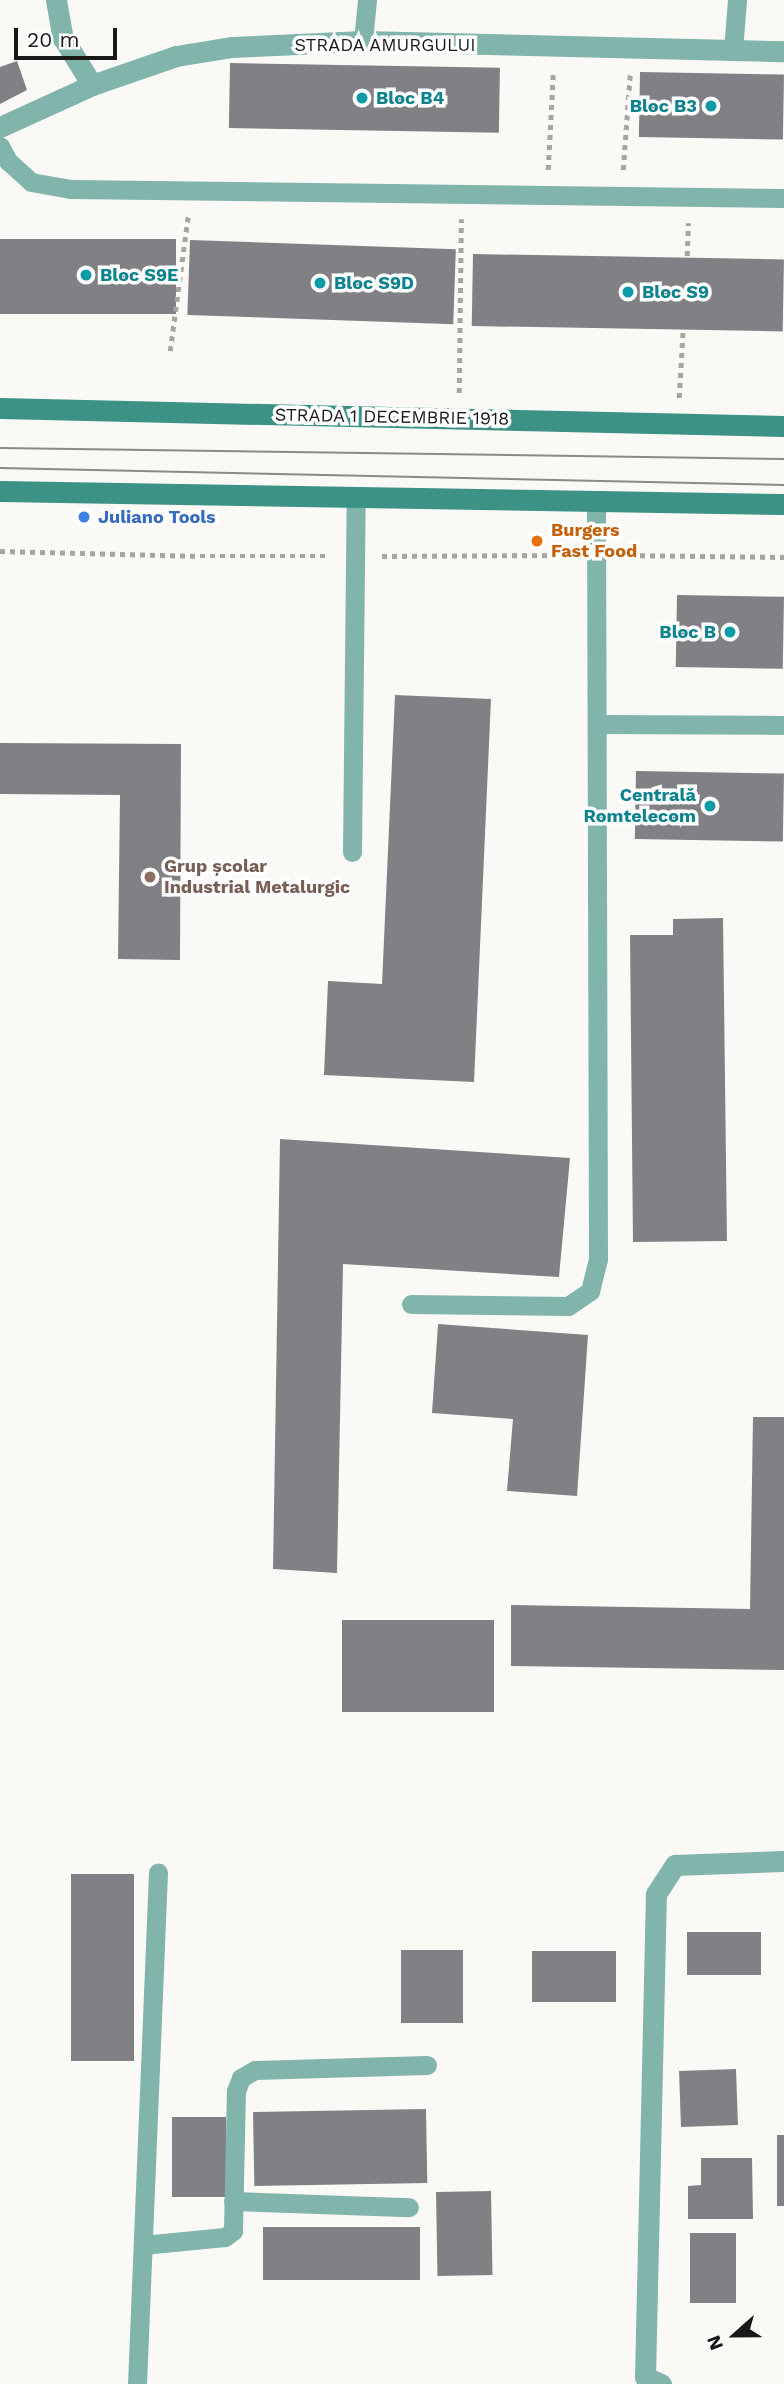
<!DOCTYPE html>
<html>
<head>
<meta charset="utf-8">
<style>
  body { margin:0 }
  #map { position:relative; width:784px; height:2384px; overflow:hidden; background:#fbf9f5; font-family:"Work Sans",sans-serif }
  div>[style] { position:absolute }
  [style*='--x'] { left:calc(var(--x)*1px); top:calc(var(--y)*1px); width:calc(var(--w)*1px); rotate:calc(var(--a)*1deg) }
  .building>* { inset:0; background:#818084; transform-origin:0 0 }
  .path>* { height:4.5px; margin-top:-2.25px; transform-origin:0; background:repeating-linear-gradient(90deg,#a6a5a2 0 5px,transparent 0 10px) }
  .lane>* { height:19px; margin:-9.5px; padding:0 9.5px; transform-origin:9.5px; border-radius:9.5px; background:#81b4ab }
  .street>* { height:21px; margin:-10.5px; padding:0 10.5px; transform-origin:10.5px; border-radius:10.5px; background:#81b4ab }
  .secondary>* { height:21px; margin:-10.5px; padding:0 10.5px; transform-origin:10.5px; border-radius:10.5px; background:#3c9285 }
  .tram>* { height:2px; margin:-1px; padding:0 1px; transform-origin:1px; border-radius:1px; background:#8b8a87 }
  .dots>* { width:19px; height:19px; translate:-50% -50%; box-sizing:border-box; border:4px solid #fff; border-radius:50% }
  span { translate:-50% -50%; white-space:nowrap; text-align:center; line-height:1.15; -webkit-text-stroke:7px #fff; paint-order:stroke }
  .street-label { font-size:18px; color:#191817 }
  .culture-label { font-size:18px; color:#0d838f; font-weight:700 }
  .left { translate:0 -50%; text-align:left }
  .right { translate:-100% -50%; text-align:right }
  .shop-label { font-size:18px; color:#366cbe; font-weight:700 }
  .food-label { font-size:18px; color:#c56008; font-weight:700 }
  .education-label { font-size:18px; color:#785e54; font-weight:700 }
  .north { position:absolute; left:700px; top:2300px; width:70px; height:70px; -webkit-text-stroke:5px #fff; paint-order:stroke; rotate:249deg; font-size:19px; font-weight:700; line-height:28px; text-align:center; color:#191817 }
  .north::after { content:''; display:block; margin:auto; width:24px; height:32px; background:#191817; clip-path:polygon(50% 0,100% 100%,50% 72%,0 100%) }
  .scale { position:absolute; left:14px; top:28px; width:103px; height:32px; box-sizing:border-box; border:4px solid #191817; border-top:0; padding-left:9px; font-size:21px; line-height:24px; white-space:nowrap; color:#191817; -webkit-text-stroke:5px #fff; paint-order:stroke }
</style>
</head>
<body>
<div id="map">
  <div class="building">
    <div style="clip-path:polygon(17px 61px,27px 90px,0 104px,0 67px)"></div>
    <div style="left:230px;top:63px;width:270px;height:65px;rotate:1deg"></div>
    <div style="left:640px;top:72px;width:144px;height:65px;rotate:1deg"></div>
    <div style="left:0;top:239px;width:176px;height:75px"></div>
    <div style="left:190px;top:240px;width:266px;height:75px;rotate:2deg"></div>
    <div style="left:473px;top:254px;width:311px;height:72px;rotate:1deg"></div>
    <div style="left:677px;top:595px;width:107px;height:72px;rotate:1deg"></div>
    <div style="clip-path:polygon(395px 695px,491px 699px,474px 1082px,324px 1075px,328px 981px,382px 984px)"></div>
    <div style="clip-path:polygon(0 743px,181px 744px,180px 960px,118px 959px,120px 795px,0 794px)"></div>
    <div style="left:636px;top:771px;width:148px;height:68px;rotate:1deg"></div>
    <div style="clip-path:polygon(723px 918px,727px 1241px,633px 1242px,630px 935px,673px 935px,673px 919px)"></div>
    <div style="clip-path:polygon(280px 1139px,570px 1158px,559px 1277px,343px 1264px,337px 1573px,273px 1569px)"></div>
    <div style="clip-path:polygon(438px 1324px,588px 1335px,577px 1496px,507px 1491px,513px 1419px,432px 1413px)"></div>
    <div style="clip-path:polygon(753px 1417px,784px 1417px,784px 1670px,511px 1666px,511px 1605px,750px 1609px)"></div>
    <div style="left:342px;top:1620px;width:152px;height:92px"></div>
    <div style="left:71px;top:1874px;width:63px;height:187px"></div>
    <div style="left:687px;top:1932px;width:74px;height:43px"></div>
    <div style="left:401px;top:1950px;width:62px;height:73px"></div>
    <div style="left:616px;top:1951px;width:51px;height:84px;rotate:90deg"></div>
    <div style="left:736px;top:2069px;width:56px;height:57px;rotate:88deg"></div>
    <div style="left:426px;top:2109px;width:74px;height:173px;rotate:89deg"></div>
    <div style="left:172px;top:2117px;width:54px;height:80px"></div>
    <div style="left:777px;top:2135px;width:7px;height:71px"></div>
    <div style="clip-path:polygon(701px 2158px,752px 2158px,753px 2219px,688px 2219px,688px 2186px,701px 2185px)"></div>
    <div style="left:491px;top:2191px;width:84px;height:55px;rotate:89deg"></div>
    <div style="left:263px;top:2227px;width:157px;height:53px"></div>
    <div style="left:690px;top:2233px;width:46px;height:70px"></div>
  </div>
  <div class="path">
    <div style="--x:548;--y:170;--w:96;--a:-87"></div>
    <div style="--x:623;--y:170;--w:96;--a:-85.8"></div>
    <div style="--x:687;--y:256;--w:33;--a:-88"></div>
    <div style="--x:170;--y:351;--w:136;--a:-82.4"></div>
    <div style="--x:459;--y:393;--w:174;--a:-89.3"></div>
    <div style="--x:679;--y:398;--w:69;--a:-86.7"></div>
    <div style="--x:0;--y:551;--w:200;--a:1.4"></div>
    <div style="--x:200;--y:556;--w:128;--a:0"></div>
    <div style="--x:620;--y:555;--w:164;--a:0.7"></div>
    <div style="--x:382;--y:556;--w:188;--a:-0.3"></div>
  </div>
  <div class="lane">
    <div style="--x:363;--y:41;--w:41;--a:-84.4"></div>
    <div style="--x:733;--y:50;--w:50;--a:-85.4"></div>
    <div style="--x:0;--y:146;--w:17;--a:62"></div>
    <div style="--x:8;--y:161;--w:31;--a:42"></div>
    <div style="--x:31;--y:182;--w:41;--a:9.9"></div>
    <div style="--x:71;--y:189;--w:713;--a:0.72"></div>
    <div style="--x:597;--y:724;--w:187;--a:0.3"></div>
    <div style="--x:352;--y:852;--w:355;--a:-89.4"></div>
    <div style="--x:411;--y:1304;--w:157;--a:0.7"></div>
    <div style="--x:568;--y:1306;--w:27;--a:-34"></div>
    <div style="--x:590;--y:1291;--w:33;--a:-76"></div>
    <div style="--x:598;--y:1259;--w:758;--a:-90.15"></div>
    <div style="--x:233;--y:2201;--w:176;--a:2"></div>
    <div style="--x:143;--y:2245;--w:82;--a:-5.6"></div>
    <div style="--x:225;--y:2237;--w:10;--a:-37"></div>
    <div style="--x:233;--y:2231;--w:140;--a:-88.8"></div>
    <div style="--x:236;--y:2091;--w:14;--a:-69"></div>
    <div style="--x:241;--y:2078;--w:16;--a:-30"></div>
    <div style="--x:255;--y:2070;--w:172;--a:-1.7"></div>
    <div style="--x:137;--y:2384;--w:512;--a:-87.65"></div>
  </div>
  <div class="street">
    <div style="--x:56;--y:0;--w:39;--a:80"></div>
    <div style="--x:63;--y:38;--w:55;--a:58.3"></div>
    <div style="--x:0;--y:127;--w:101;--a:-24.5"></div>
    <div style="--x:92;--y:85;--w:89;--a:-19"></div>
    <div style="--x:176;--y:56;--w:57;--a:-9.1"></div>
    <div style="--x:232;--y:47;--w:131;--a:-2.6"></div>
    <div style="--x:363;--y:41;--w:421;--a:1.4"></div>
    <div style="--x:661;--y:2384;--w:17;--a:-156"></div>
    <div style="--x:645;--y:2377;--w:483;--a:-88.7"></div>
    <div style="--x:656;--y:1894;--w:35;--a:-57"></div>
    <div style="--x:675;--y:1865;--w:109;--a:-2.1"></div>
  </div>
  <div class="secondary">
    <div style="--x:0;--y:408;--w:784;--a:1.32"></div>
    <div style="--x:0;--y:491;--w:784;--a:0.95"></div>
  </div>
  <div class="tram">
    <div style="--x:0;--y:448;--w:784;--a:0.8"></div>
    <div style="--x:0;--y:468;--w:784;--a:1.24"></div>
  </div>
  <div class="dots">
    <div style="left:362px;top:98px;background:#0f9aa8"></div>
    <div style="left:711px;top:106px;background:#0f9aa8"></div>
    <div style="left:86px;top:275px;background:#0f9aa8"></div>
    <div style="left:320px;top:283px;background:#0f9aa8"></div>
    <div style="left:628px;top:292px;background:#0f9aa8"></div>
    <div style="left:84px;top:517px;background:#3f7fe0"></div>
    <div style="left:537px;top:541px;background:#e8710a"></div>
    <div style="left:730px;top:632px;background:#0f9aa8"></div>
    <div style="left:710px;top:806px;background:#0f9aa8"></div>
    <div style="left:150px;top:877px;background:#8d6e63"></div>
  </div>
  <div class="street-label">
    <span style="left:385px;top:45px">STRADA AMURGULUI</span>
    <span style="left:392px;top:417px;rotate:1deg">STRADA 1 DECEMBRIE 1918</span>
  </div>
  <div class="culture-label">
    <span class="left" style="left:376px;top:98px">Bloc B4</span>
    <span class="right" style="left:697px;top:106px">Bloc B3</span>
    <span class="left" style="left:100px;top:275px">Bloc S9E</span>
    <span class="left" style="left:334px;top:283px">Bloc S9D</span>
    <span class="left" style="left:642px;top:292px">Bloc S9</span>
    <span class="right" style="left:716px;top:632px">Bloc B</span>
    <span class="right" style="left:696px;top:806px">Centrală<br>Romtelecom</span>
  </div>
  <div class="shop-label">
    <span class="left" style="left:98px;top:517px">Juliano Tools</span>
  </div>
  <div class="food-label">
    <span class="left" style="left:551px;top:541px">Burgers<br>Fast Food</span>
  </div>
  <div class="education-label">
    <span class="left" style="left:164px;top:877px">Grup școlar<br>Industrial Metalurgic</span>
  </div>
  <div class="north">N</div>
  <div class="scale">20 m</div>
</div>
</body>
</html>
